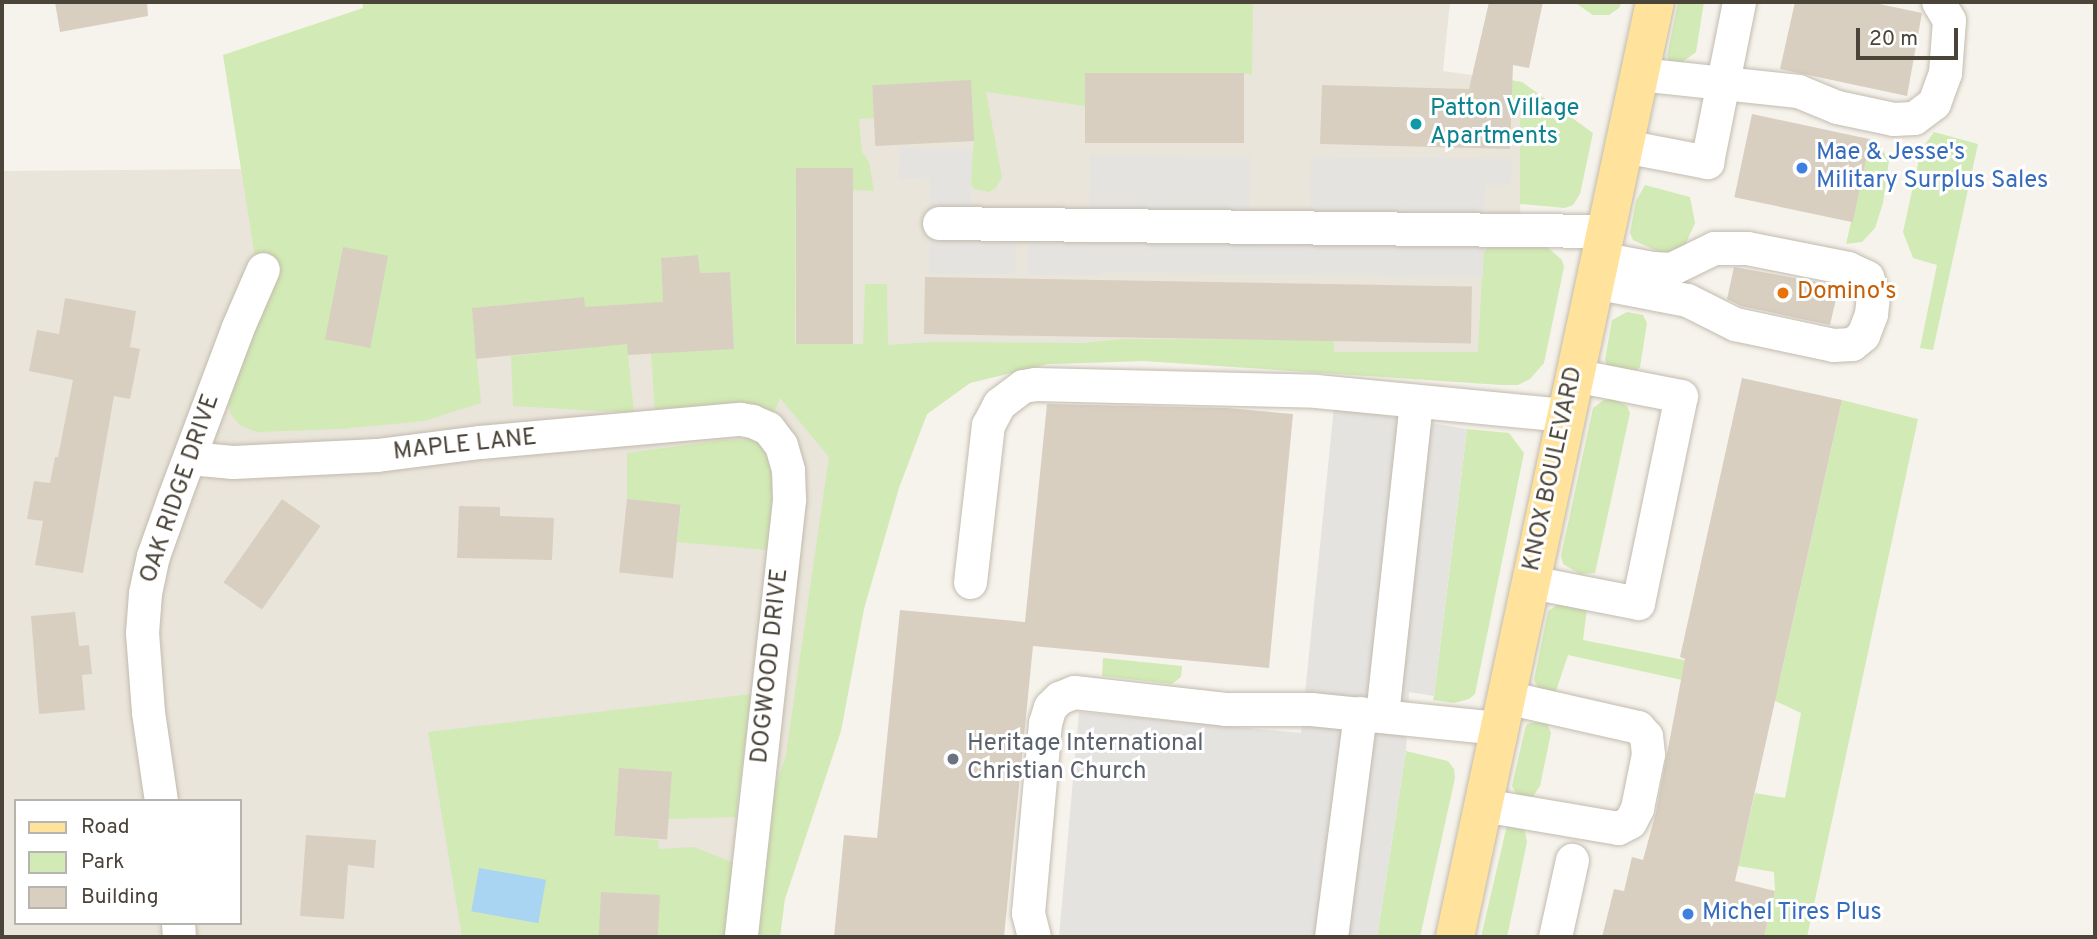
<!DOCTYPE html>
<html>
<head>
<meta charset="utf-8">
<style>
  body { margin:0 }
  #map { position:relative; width:2097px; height:939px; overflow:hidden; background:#f6f3ec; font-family:Overpass,sans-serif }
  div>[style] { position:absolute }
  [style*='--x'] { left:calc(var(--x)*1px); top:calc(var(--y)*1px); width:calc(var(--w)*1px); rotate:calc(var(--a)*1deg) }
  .residential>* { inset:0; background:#eae5da }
  .green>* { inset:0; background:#d2eab5 }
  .parking>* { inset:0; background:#e5e3e0 }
  .water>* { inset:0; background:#a9d4f2; transform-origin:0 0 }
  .building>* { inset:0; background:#d8cfc1; transform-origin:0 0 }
  .roads { filter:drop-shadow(0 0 2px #c2bbae) drop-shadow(0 0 2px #c2bbae) }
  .minor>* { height:33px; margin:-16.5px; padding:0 16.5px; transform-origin:16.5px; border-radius:16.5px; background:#fff }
  .major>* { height:38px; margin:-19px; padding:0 19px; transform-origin:19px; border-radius:19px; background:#ffe39c }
  .dots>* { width:19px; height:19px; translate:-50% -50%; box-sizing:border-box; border:4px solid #fff; border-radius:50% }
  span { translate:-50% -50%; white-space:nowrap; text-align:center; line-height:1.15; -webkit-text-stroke:6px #fff; paint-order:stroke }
  .culture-label { font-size:24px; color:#0d838f }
  .left { translate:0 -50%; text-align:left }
  .shop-label { font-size:24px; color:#366cbe }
  .food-label { font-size:24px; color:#c56008 }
  .street-label { font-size:24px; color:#4b4439 }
  .worship-label { font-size:24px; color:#5b616d }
  .frame { position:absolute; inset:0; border:4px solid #4b4439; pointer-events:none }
  .legend { position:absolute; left:14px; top:799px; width:228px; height:126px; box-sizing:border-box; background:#fff; border:2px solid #b7b4b0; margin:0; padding:9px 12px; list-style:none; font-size:21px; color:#4b4439 }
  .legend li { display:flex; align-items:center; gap:14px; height:35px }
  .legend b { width:35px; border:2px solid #b7b4b0 }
  .scale { position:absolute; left:1856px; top:28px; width:102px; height:32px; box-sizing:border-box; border:4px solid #4b4439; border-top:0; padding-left:9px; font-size:21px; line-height:24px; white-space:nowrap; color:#4b4439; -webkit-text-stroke:5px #fff; paint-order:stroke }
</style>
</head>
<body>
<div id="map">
  <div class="residential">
    <div style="clip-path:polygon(evenodd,1038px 2px,1450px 2px,1443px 71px,1522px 82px,1518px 385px,1144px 361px,1048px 364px,970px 383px,927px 414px,786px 754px,770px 804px,757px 937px,2px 937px,2px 171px,241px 169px,910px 69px,1038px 2px,16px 801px,240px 801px,240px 923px,16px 923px,16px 801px)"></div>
  </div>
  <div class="green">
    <div style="clip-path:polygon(362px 2px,1286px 2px,1253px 4px,1252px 75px,1244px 73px,1085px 106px,986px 92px,1002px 177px,996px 188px,989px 192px,974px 189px,970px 183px,974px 141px,971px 81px,872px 86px,874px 118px,859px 119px,862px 152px,869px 162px,874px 191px,852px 190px,853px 168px,796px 168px,795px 344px,863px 344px,865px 284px,887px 284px,888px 345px,931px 342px,1084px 343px,1123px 339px,1309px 340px,1332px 288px,1334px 352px,1478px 352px,1483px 254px,1491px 243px,1547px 247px,1562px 260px,1564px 267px,1544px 363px,1530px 379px,1518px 385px,1501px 385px,1144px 361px,1048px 364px,970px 383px,927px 414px,899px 488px,864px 609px,841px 731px,785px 899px,780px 937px,757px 937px,770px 804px,786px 754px,829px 457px,780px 398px,774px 413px,768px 409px,750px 407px,655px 415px,651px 353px,734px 348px,729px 272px,700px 273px,698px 255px,661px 258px,663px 302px,628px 355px,634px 413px,513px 406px,511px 356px,589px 348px,583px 297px,472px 308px,481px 403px,424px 421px,341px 429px,257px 432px,241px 426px,231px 415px,228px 399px,255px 257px,223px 55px,363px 8px)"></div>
    <div style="clip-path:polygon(1574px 2px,1622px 2px,1619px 8px,1609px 15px,1593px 15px)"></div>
    <div style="clip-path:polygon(1678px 2px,1704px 2px,1696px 52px,1680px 64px,1670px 63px,1667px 56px)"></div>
    <div style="clip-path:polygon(1510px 80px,1522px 82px,1593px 133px,1580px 194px,1573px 205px,1565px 208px,1520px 204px,1520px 105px,1511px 104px)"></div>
    <div style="clip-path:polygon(1934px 132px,1978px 144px,1933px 350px,1920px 348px,1937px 265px,1913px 258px,1903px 232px,1921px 150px)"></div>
    <div style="clip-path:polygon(1870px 140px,1880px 146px,1889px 160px,1883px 203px,1875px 228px,1862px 242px,1846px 244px)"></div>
    <div style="clip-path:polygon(1645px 185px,1690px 197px,1695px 223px,1682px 252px,1659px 252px,1633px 240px,1630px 233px,1636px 201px)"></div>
    <div style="clip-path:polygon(1627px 312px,1643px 315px,1647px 323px,1640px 367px,1635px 372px,1608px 367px,1605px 360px,1612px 320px)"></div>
    <div style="clip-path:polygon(1612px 399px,1627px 406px,1630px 413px,1595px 573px,1580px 574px,1563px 564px,1561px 556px,1593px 408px,1604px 400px)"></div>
    <div style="clip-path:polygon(1842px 400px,1918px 419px,1807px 937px,1764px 937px,1775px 891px,1774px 872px,1738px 866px,1755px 793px,1785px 798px,1801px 713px,1773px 700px,1568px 655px,1556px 691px,1549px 693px,1540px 691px,1534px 680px,1548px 611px,1559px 604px,1587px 609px,1583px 640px,1780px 679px)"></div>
    <div style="clip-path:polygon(1467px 429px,1509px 433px,1524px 453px,1475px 694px,1469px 699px,1454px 703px,1433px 700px,1434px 696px)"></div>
    <div style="clip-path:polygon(754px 439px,768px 454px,775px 493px,767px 550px,677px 542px,681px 506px,627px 499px,627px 453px,723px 440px)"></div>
    <div style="clip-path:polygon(1103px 658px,1182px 666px,1181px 677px,1172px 684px,1102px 676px)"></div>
    <div style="clip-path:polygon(751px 694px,736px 817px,668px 819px,671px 772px,619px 768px,614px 836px,658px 840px,659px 849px,694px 847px,732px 862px,726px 937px,657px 937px,659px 895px,602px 892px,599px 937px,462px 937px,428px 732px)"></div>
    <div style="clip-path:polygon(1537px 722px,1547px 724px,1551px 733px,1540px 786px,1532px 798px,1518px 797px,1512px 786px,1525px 729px,1527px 724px)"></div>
    <div style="clip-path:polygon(1406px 751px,1448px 761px,1454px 769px,1455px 778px,1420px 937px,1377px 937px)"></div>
    <div style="clip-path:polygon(1507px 825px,1524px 827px,1527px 842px,1507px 937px,1481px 937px)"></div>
  </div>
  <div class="parking">
    <div style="clip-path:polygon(900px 148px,972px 149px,970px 241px,1016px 242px,1016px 274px,929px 274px,930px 179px,899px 178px)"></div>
    <div style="clip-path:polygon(1090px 155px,1250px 157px,1249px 244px,1310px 245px,1311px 157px,1512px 159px,1511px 185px,1485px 185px,1483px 277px,1101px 272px,1101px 276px,1028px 275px,1028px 242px,1088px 245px)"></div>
    <div style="clip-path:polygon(1334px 407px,1467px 429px,1434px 696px,1409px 692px,1406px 751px,1377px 937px,1059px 937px,1079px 712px,1301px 733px)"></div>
  </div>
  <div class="water">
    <div style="left:479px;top:868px;width:68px;height:44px;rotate:10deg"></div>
  </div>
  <div class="building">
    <div style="clip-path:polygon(55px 2px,147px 2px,148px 16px,60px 32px)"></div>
    <div style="clip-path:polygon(1489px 2px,1543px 2px,1529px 68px,1513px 65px,1510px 149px,1320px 144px,1322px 85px,1469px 89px)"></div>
    <div style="clip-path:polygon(1795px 2px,1870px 2px,1922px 13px,1907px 96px,1780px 69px)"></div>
    <div style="left:1244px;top:73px;width:70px;height:159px;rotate:90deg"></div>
    <div style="left:971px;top:80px;width:61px;height:99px;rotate:87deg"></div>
    <div style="left:1752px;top:114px;width:121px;height:85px;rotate:12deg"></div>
    <div style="left:796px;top:168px;width:57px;height:176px"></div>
    <div style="left:343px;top:247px;width:46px;height:94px;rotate:11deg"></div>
    <div style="clip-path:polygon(698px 255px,700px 273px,730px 272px,734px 349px,628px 355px,627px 344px,476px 359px,472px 308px,584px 297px,585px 307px,663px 302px,661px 258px)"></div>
    <div style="clip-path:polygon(1734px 267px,1839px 286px,1830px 325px,1741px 306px,1727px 299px)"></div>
    <div style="left:925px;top:277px;width:547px;height:57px;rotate:1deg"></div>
    <div style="clip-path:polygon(65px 298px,136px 311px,130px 347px,140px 349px,130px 399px,114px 396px,83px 573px,35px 565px,43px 521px,27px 519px,34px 481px,50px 483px,55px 457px,58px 457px,73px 380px,29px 371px,37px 330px,59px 334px)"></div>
    <div style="clip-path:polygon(1742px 378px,1842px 400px,1735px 881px,1775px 891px,1764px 937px,1602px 937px,1614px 889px,1624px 891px,1632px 857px,1643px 860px,1656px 812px,1685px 659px,1680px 657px)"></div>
    <div style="clip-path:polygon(1047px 404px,1227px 408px,1293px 414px,1269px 668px,1033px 646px,1004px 937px,834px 937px,844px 835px,877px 838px,900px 610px,1025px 622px)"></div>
    <div style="left:282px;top:499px;width:47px;height:102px;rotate:35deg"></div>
    <div style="left:627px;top:499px;width:54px;height:74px;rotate:6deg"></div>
    <div style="clip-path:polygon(459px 506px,500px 507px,500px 516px,554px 518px,552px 560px,457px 558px)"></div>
    <div style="clip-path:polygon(75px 612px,79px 646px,89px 645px,92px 674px,82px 675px,85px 710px,39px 714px,31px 616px)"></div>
    <div style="left:619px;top:768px;width:53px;height:68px;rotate:4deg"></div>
    <div style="clip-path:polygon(306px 835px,376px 840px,374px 868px,348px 865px,344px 919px,300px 916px)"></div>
    <div style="left:601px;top:892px;width:59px;height:45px;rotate:3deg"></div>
  </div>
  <div class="roads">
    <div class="minor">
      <div style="--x:1639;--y:74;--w:160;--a:6.1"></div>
      <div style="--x:1798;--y:91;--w:42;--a:22.3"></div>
      <div style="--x:1837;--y:107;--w:57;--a:12.1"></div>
      <div style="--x:1893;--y:119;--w:21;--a:-3"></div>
      <div style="--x:1914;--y:118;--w:25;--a:-37"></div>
      <div style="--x:1934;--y:103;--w:32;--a:-70"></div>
      <div style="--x:1945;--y:73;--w:53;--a:-85.7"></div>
      <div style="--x:1949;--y:20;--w:21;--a:-121"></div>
      <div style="--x:1624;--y:146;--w:85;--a:10.9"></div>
      <div style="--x:1707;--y:162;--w:163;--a:-78.7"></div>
      <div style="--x:939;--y:223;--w:666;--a:0.69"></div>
      <div style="--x:1594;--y:282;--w:95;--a:11"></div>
      <div style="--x:1687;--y:300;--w:54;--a:26.6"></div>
      <div style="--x:1735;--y:324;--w:100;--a:12.1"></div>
      <div style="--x:1833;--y:345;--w:19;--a:-3"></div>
      <div style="--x:1852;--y:344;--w:14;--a:-39"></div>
      <div style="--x:1863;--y:335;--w:22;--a:-69"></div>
      <div style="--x:1871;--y:314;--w:20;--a:-84"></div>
      <div style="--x:1873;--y:294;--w:18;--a:-109"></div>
      <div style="--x:1867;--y:277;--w:21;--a:-155"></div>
      <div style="--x:1848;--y:268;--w:103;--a:-168.8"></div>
      <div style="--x:1747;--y:248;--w:33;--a:180"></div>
      <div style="--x:1714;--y:248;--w:48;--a:154"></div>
      <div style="--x:1671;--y:269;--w:19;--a:-177"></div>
      <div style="--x:1652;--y:268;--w:54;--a:-169.3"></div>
      <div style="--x:189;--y:458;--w:44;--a:5.2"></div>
      <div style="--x:233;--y:462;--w:144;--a:-2.8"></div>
      <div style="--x:377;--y:455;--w:104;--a:-7.2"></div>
      <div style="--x:480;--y:442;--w:261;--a:-5.1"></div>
      <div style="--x:740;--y:419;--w:12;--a:9"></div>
      <div style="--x:752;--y:421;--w:17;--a:24"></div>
      <div style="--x:768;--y:428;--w:21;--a:53"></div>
      <div style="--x:781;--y:445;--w:26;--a:74"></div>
      <div style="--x:788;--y:470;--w:30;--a:88"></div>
      <div style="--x:789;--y:500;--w:440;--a:96.3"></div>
      <div style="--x:970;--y:582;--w:158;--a:-83.5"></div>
      <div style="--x:988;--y:425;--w:24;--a:-62"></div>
      <div style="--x:999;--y:404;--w:30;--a:-37"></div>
      <div style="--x:1023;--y:386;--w:12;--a:-9"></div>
      <div style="--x:1035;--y:384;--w:281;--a:1.4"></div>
      <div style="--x:1316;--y:391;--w:251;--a:5.5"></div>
      <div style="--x:1531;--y:582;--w:109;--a:11.1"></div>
      <div style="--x:1638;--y:603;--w:211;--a:-78.3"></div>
      <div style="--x:1681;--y:396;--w:109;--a:-168.9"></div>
      <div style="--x:1382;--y:715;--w:316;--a:-83.8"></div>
      <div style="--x:161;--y:801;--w:90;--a:-98.3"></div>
      <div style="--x:148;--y:712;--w:79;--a:-94.3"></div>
      <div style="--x:142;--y:633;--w:40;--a:-85.7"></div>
      <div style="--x:145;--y:593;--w:38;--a:-78"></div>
      <div style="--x:153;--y:556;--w:63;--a:-70.4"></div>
      <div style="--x:174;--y:497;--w:179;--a:-69.4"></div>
      <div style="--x:237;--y:329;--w:65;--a:-66.6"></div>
      <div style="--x:1483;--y:805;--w:137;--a:9.7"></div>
      <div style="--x:1618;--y:828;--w:13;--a:-27"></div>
      <div style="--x:1630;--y:822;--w:16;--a:-63"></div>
      <div style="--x:1637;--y:808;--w:55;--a:-78.5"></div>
      <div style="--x:1648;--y:754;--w:18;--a:-96"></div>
      <div style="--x:1646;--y:736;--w:12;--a:-132"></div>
      <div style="--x:1638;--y:727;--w:135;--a:-167.2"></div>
      <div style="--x:178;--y:923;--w:14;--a:86"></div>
      <div style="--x:1034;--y:937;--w:25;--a:-104"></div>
      <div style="--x:1028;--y:913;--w:191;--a:-84.9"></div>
      <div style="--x:1045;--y:723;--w:17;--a:-73"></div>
      <div style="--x:1050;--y:707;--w:13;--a:-45"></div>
      <div style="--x:1059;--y:698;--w:16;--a:-22"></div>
      <div style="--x:1074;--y:692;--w:152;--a:6.4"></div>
      <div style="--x:1225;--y:709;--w:86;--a:0"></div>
      <div style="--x:1311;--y:709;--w:189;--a:5.8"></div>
      <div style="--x:1331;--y:937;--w:226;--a:-82.6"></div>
      <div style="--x:1555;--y:937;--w:79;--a:-77.6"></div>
    </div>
    <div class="major">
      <div style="--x:1455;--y:937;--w:956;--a:-77.93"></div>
    </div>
  </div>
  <div class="dots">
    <div style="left:1416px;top:124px;background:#0f9aa8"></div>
    <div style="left:1802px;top:168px;background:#3f7fe0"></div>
    <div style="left:1783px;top:293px;background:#e8710a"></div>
    <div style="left:953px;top:759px;background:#6b7280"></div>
    <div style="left:1688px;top:914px;background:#3f7fe0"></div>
  </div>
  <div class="culture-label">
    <span class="left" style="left:1430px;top:124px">Patton Village<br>Apartments</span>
  </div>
  <div class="shop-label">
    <span class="left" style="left:1816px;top:168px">Mae &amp; Jesse's<br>Military Surplus Sales</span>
    <span class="left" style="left:1702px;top:914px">Michel Tires Plus</span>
  </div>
  <div class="food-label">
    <span class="left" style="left:1797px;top:293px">Domino's</span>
  </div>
  <div class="street-label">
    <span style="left:465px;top:446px;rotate:-6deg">MAPLE LANE</span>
    <span style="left:1554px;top:469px;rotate:-78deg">KNOX BOULEVARD</span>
    <span style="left:181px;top:489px;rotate:-71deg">OAK RIDGE DRIVE</span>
    <span style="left:771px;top:666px;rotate:-84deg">DOGWOOD DRIVE</span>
  </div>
  <div class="worship-label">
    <span class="left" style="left:967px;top:759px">Heritage International<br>Christian Church</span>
  </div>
  <div class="frame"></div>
  <ul class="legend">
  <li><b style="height:9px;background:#ffe39c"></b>Road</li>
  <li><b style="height:19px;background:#d2eab5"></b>Park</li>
  <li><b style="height:19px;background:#d8cfc1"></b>Building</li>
  </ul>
  <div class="scale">20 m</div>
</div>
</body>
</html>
